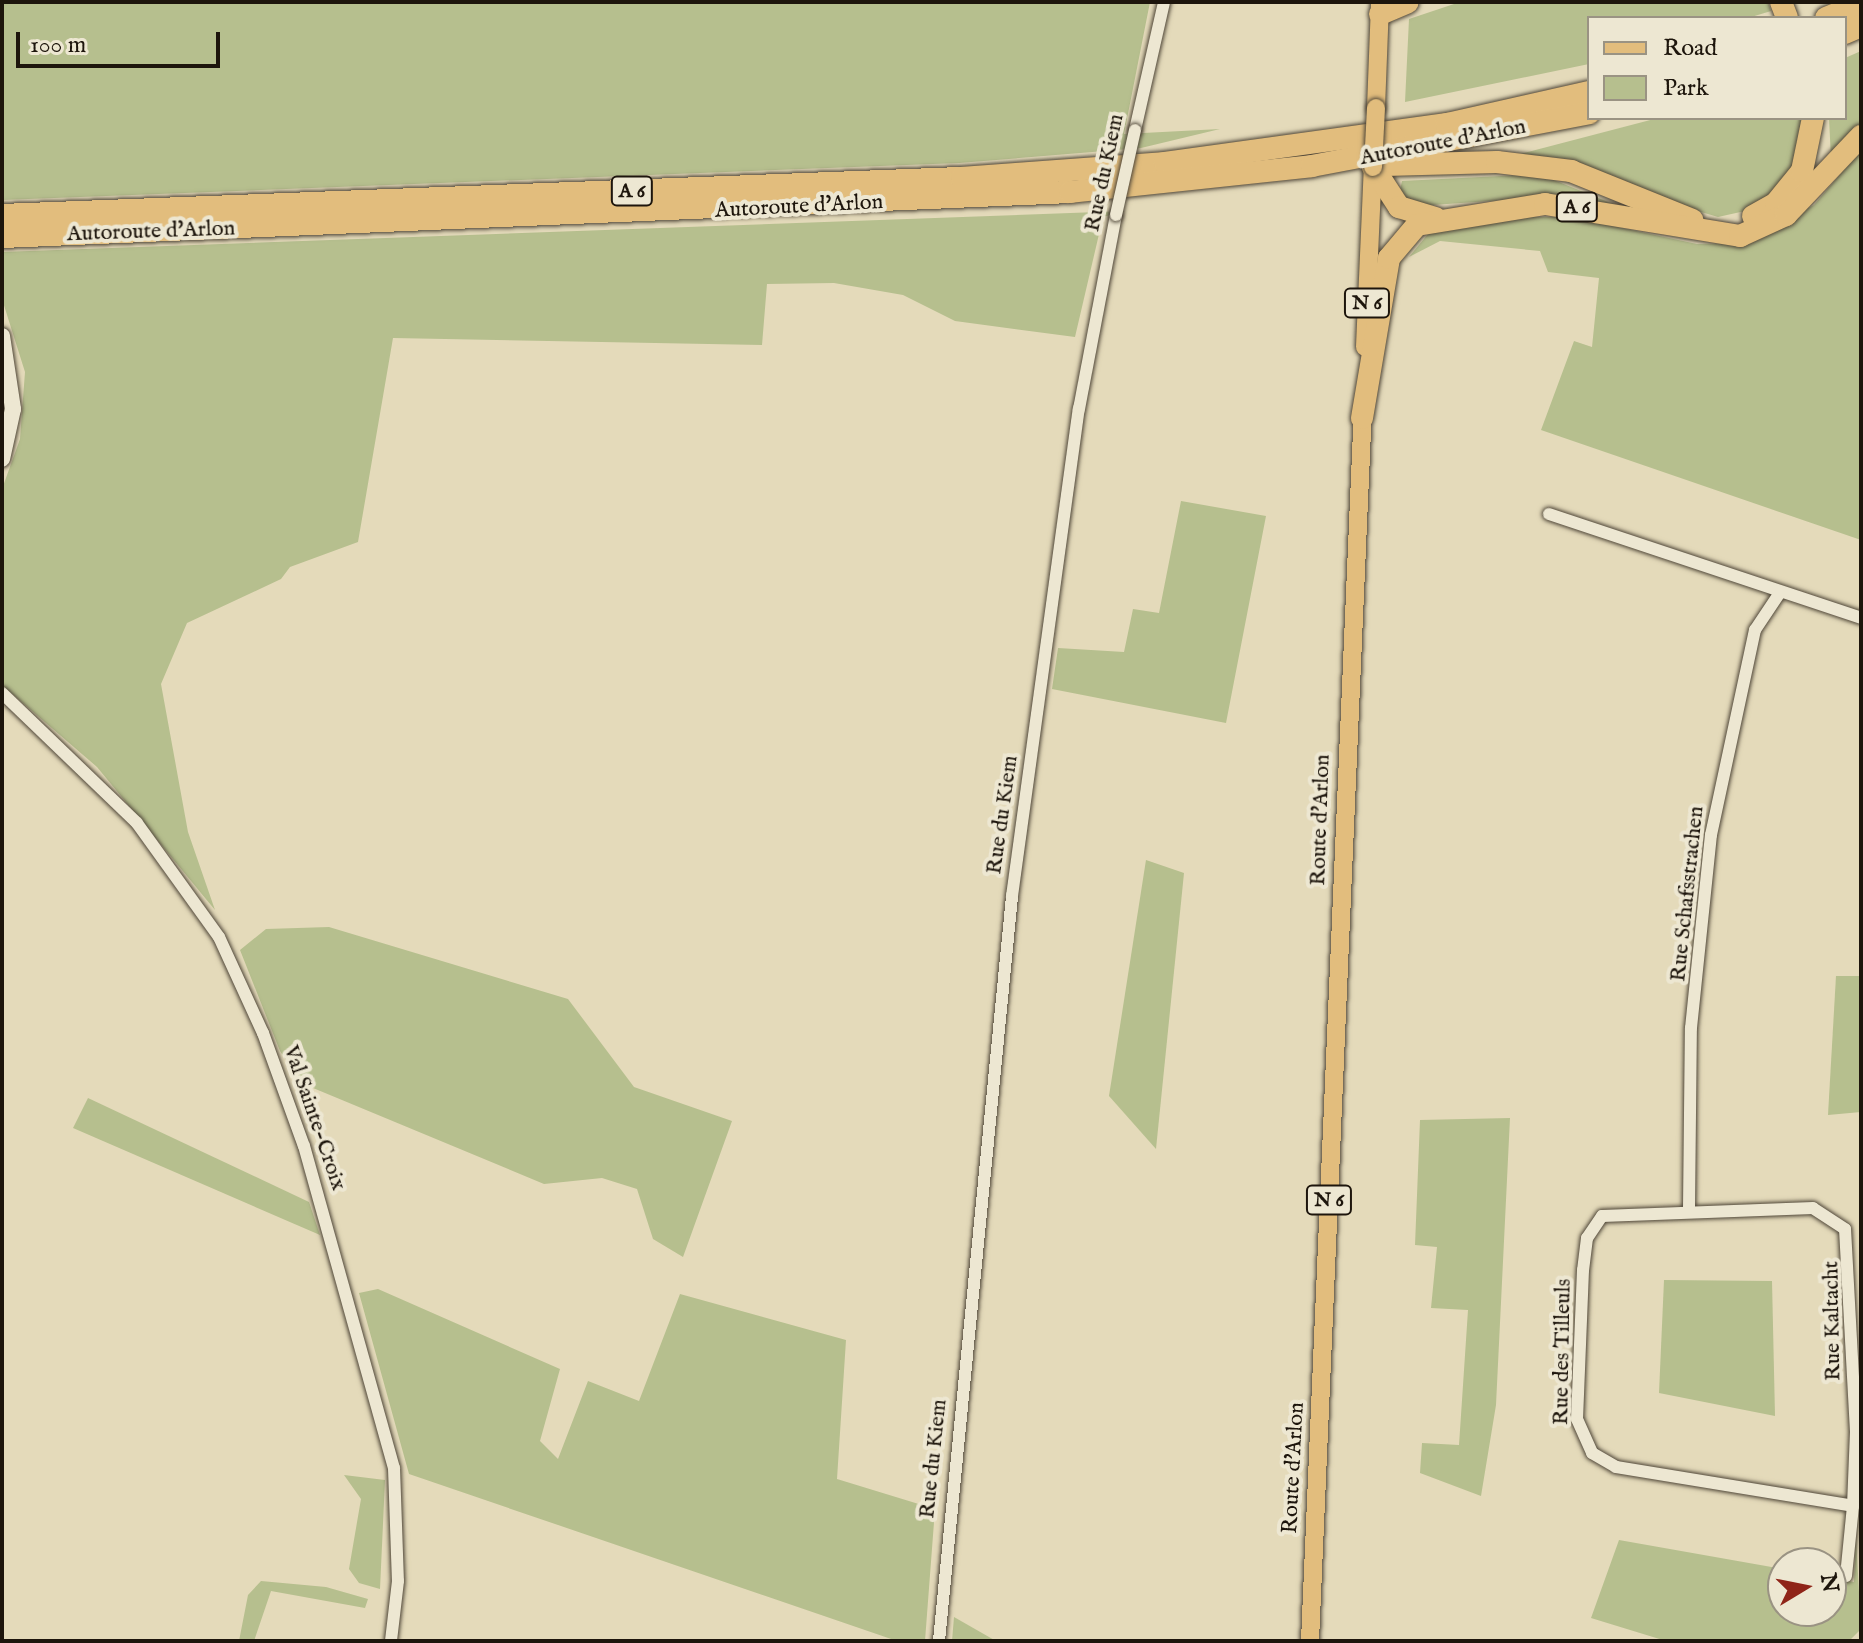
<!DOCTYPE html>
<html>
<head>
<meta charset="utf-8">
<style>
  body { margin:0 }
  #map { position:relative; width:1863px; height:1643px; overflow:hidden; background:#e4daba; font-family:"IM FELL English",serif }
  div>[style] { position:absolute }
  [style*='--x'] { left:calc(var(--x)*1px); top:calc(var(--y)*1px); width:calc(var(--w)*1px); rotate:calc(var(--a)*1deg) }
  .green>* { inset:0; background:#b6bf8e }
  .roads { filter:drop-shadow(0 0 2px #4f4638) drop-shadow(0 0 2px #4f4638) }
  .minor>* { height:12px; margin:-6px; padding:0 6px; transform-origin:6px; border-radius:6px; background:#ede7d2 }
  .secondary>* { height:16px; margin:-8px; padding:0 8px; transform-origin:8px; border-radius:8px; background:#ede7d2 }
  .primary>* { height:18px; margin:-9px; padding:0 9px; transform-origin:9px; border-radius:9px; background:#e2bd7d }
  .motorway>* { height:22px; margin:-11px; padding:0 11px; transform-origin:11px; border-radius:11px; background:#e2bd7d }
  .bridges { filter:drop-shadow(0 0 2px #4f4638) drop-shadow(0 0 2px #4f4638) }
  .minor-bridge>* { height:12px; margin:-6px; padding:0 6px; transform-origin:6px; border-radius:6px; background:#ede7d2 }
  .primary-bridge>* { height:18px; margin:-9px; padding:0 9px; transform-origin:9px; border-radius:9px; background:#e2bd7d }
  span { translate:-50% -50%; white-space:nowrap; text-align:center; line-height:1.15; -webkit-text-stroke:8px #ede7d2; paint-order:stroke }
  .shield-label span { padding:2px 6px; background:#ede7d2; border:2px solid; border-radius:6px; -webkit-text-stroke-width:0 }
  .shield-label { font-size:20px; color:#1d150c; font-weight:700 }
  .street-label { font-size:22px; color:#1d150c }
  .frame { position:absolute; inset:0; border:4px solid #1d150c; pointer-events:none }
  .legend { position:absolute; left:1587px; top:16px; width:260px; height:104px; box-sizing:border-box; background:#ede7d2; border:2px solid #9a9383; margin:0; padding:10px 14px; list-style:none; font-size:24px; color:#1d150c }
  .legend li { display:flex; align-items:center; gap:16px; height:40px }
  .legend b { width:40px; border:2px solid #9a9383 }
  .north { position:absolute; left:1767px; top:1547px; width:80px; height:80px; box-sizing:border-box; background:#ede7d2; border:2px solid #9a9383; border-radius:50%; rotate:80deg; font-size:22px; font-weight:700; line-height:32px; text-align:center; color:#1d150c }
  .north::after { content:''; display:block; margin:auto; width:28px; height:36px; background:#8f2418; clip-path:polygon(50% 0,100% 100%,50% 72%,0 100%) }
  .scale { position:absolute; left:16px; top:32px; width:204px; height:36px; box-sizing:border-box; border:4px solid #1d150c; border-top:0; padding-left:10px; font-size:24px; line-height:28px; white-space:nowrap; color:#1d150c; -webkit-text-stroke:6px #ede7d2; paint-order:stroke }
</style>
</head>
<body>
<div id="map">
  <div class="green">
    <div style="clip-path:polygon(2px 2px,1150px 2px,1124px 134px,1220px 129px,1141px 148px,959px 163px,2px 200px)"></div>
    <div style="clip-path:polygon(1460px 2px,1768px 2px,1771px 11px,1748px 18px,1589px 18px,1589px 64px,1405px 102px,1409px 19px)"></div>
    <div style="clip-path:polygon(1861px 51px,1861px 126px,1831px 159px,1829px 118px,1845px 118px,1845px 58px)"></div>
    <div style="clip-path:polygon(1658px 118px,1805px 118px,1805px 146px,1786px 183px,1754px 209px,1718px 217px,1513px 156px)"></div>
    <div style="clip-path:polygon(1861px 150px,1861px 540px,1541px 430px,1574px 341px,1592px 347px,1599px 278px,1548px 272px,1540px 251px,1440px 241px,1409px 257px,1428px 234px,1508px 217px,1571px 217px,1697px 244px,1740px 243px,1814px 205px)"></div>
    <div style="clip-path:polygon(1539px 174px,1618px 206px,1504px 200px,1418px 206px,1399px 195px,1402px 181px)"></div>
    <div style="clip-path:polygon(1125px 211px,1103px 217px,1075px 337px,955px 321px,903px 295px,834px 283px,767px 284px,762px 345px,393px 338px,358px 542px,290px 567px,281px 579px,187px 623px,161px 684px,188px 832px,215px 910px,97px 767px,2px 685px,2px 489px,20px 439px,25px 372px,2px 299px,2px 252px)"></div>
    <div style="clip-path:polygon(1181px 501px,1266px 516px,1226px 723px,1052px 689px,1058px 648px,1124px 652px,1133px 609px,1159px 613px)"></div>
    <div style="clip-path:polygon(1146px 860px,1184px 873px,1156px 1149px,1109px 1096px)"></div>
    <div style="clip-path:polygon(329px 927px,568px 999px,634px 1087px,732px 1121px,683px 1257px,653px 1239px,637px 1189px,602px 1178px,544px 1184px,301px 1083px,280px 1051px,240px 950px,266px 929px)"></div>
    <div style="clip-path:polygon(1836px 976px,1861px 976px,1861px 1112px,1828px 1115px)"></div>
    <div style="clip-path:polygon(88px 1098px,309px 1202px,320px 1235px,73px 1128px)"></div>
    <div style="clip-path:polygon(1510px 1118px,1496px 1405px,1481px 1496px,1420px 1473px,1422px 1443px,1459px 1445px,1468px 1310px,1431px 1308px,1437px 1247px,1415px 1245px,1420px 1120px)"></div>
    <div style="clip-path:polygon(1664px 1280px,1772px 1281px,1775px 1416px,1659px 1393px)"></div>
    <div style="clip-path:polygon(378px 1289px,560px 1369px,540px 1441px,558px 1459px,588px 1381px,639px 1401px,680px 1294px,846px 1340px,837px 1479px,935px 1509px,925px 1641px,897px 1641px,409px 1474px,359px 1293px)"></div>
    <div style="clip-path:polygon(344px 1475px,385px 1480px,380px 1589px,359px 1583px,349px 1569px,361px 1499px)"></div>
    <div style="clip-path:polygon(1856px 1537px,1861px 1629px,1849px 1641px,1666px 1641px,1591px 1618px,1619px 1540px,1783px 1569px,1783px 1611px,1831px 1611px,1831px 1578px,1854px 1582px)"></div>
    <div style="clip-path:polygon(261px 1581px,326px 1587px,368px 1599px,365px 1608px,271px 1591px,254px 1641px,239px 1641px,248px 1595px)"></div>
    <div style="clip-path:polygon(954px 1617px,996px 1641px,952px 1641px)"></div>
  </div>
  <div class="roads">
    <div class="minor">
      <div style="--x:1135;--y:130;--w:131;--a:-77.2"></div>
      <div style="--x:1549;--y:514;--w:329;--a:18.4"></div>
      <div style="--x:2;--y:693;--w:187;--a:43.9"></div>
      <div style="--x:137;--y:823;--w:140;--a:54.3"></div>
      <div style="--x:219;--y:937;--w:106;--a:65.4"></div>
      <div style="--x:263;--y:1033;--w:120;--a:70.1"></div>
      <div style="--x:304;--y:1146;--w:334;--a:74.4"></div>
      <div style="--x:394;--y:1468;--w:113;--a:88"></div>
      <div style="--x:398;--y:1581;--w:60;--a:96.7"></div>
      <div style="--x:1689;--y:1209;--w:181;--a:-89.4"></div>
      <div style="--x:1691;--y:1028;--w:194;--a:-84.1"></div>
      <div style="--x:1711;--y:835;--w:210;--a:-77.9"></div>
      <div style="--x:1755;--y:630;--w:43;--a:-56.3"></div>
      <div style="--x:1846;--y:1576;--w:70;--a:-84.3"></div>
      <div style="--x:1853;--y:1506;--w:74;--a:-87.7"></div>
      <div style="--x:1856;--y:1432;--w:203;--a:-93.1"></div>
      <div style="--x:1845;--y:1229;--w:38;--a:-147"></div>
      <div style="--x:1813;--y:1208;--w:211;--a:177.8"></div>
      <div style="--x:1602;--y:1216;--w:27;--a:124"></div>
      <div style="--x:1587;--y:1238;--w:32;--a:97"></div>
      <div style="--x:1583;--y:1270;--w:149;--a:92.3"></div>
      <div style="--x:1577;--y:1419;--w:37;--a:66"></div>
      <div style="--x:1592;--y:1453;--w:28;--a:30"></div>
      <div style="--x:1616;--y:1467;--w:240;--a:9.3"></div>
      <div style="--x:939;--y:1641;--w:749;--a:-84.4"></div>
      <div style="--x:1012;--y:896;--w:492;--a:-82.2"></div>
      <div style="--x:1079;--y:409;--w:197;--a:-79.2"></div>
    </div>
    <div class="secondary">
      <div style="--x:2;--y:336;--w:74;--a:81.4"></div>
      <div style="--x:13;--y:409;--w:51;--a:102.4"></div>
    </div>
    <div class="primary">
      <div style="--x:1376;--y:108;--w:106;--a:-87.8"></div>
      <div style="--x:1365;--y:347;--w:180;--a:-87.5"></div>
      <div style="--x:1310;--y:1641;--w:1237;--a:-87.54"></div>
    </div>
    <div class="motorway">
      <div style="--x:1781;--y:2;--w:17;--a:69"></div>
      <div style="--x:1380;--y:14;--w:30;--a:-23"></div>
      <div style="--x:1826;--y:18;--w:38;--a:-22"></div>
      <div style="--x:1845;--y:33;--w:17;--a:-24"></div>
      <div style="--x:1385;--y:165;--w:112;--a:-1.5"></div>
      <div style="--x:1497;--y:162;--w:75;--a:6.9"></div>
      <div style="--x:1571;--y:171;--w:131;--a:22"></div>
      <div style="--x:1373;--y:167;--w:48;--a:57"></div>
      <div style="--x:1399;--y:207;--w:38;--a:17"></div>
      <div style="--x:2;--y:215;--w:961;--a:-2.21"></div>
      <div style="--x:962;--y:178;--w:204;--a:-4.2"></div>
      <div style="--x:1165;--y:163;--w:285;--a:-7.9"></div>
      <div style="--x:1447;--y:124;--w:146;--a:-12.7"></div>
      <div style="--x:1753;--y:216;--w:26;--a:-29"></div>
      <div style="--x:1776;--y:203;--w:41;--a:-50.9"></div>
      <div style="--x:1802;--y:171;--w:54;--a:-78.3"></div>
      <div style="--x:2;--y:237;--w:1069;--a:-2.41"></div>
      <div style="--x:1070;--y:192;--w:243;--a:-6.1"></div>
      <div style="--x:1312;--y:166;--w:282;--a:-10.8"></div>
      <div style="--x:1362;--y:418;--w:162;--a:-80.4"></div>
      <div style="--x:1389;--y:258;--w:43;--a:-49.7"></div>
      <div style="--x:1417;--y:225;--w:130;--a:-9.3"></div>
      <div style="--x:1545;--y:204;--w:198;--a:9.3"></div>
      <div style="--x:1740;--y:236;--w:51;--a:-24.5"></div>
      <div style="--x:1786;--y:215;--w:109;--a:-46.5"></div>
    </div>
  </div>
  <div class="bridges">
    <div class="minor-bridge">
      <div style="--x:1116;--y:215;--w:87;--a:-77.4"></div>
    </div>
    <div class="primary-bridge">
      <div style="--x:1373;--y:167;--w:59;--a:-87.1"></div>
    </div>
  </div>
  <div class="shield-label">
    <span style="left:632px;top:191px">A 6</span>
    <span style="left:1577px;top:207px">A 6</span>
    <span style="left:1367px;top:303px">N 6</span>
    <span style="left:1329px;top:1200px">N 6</span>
  </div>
  <div class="street-label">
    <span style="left:1443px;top:143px;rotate:-11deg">Autoroute d'Arlon</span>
    <span style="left:1105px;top:173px;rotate:-78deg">Rue du Kiem</span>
    <span style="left:799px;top:207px;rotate:-3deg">Autoroute d'Arlon</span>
    <span style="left:151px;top:232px;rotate:-2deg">Autoroute d'Arlon</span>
    <span style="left:1003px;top:815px;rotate:-82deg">Rue du Kiem</span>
    <span style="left:1321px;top:820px;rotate:-88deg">Route d'Arlon</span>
    <span style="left:1688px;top:894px;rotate:-84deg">Rue Schafsstrachen</span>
    <span style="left:314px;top:1118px;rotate:71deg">Val Sainte-Croix</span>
    <span style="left:1833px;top:1321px;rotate:-91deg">Rue Kaltacht</span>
    <span style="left:1563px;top:1352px;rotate:-89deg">Rue des Tilleuls</span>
    <span style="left:934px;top:1459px;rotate:-84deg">Rue du Kiem</span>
    <span style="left:1294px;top:1468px;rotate:-87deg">Route d'Arlon</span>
  </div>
  <div class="frame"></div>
  <ul class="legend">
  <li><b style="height:10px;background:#e2bd7d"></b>Road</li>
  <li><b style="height:22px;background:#b6bf8e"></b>Park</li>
  </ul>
  <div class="north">N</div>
  <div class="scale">100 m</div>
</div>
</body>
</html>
